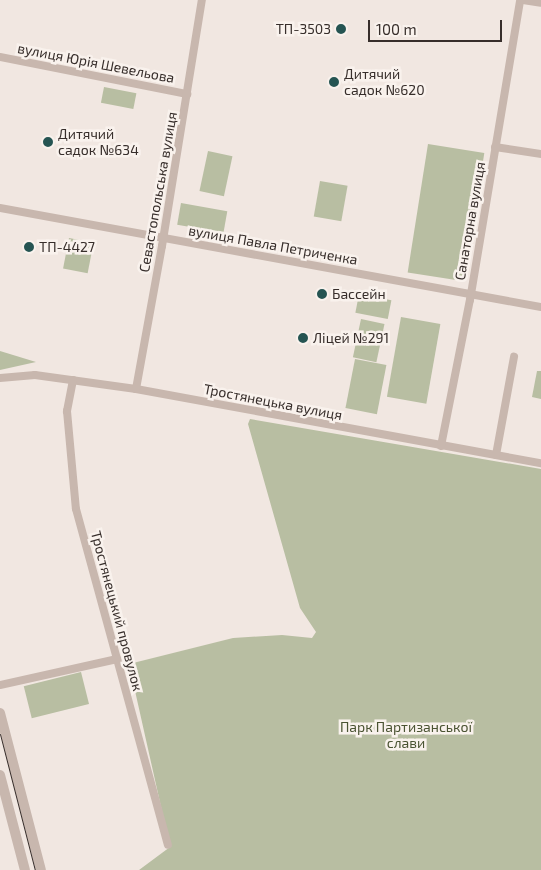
<!DOCTYPE html>
<html>
<head>
<meta charset="utf-8">
<style>
  body { margin:0 }
  #map { position:relative; width:541px; height:870px; overflow:hidden; background:#f1e7e1; font-family:"Exo 2",sans-serif }
  div>[style] { position:absolute }
  [style*='--x'] { left:calc(var(--x)*1px); top:calc(var(--y)*1px); width:calc(var(--w)*1px); rotate:calc(var(--a)*1deg) }
  .green>* { inset:0; background:#b8bea2; transform-origin:0 0 }
  .minor>* { height:8px; margin:-4px; padding:0 4px; transform-origin:4px; border-radius:4px; background:#c8b7ae }
  .tertiary>* { height:10px; margin:-5px; padding:0 5px; transform-origin:5px; border-radius:5px; background:#c8b7ae }
  .tram>* { height:1px; margin:-0.5px; padding:0 0.5px; transform-origin:0.5px; border-radius:0.5px; background:#372e2b }
  .dots>* { width:14px; height:14px; translate:-50% -50%; box-sizing:border-box; border:2px solid #f9f2ed; border-radius:50% }
  span { translate:-50% -50%; white-space:nowrap; text-align:center; line-height:1.15; -webkit-text-stroke:5px #f9f2ed; paint-order:stroke }
  .poi-label { font-size:14px; color:#372e2b }
  .right { translate:-100% -50%; text-align:right }
  .left { translate:0 -50%; text-align:left }
  .street-label { font-size:14px; color:#372e2b }
  .park-label { font-size:14px; color:#4a5332 }
  .scale { position:absolute; left:368px; top:20px; width:134px; height:22px; box-sizing:border-box; border:2px solid #372e2b; border-top:0; padding-left:6px; font-size:15px; line-height:18px; white-space:nowrap; color:#372e2b; -webkit-text-stroke:4px #f9f2ed; paint-order:stroke }
</style>
</head>
<body>
<div id="map">
  <div class="green">
    <div style="left:104px;top:87px;width:33px;height:16px;rotate:11deg"></div>
    <div style="left:428px;top:144px;width:57px;height:130px;rotate:9deg"></div>
    <div style="left:208px;top:151px;width:25px;height:41px;rotate:12deg"></div>
    <div style="left:320px;top:181px;width:28px;height:36px;rotate:10deg"></div>
    <div style="left:181px;top:203px;width:47px;height:22px;rotate:10deg"></div>
    <div style="left:69px;top:238px;width:25px;height:31px;rotate:11deg"></div>
    <div style="left:359px;top:294px;width:33px;height:19px;rotate:11deg"></div>
    <div style="left:401px;top:317px;width:40px;height:81px;rotate:10deg"></div>
    <div style="left:361px;top:319px;width:24px;height:39px;rotate:12deg"></div>
    <div style="clip-path:polygon(0 351px,36px 362px,0 370px)"></div>
    <div style="left:355px;top:359px;width:32px;height:50px;rotate:11deg"></div>
    <div style="clip-path:polygon(537px 371px,541px 371px,541px 399px,532px 397px)"></div>
    <div style="clip-path:polygon(250px 419px,541px 469px,541px 870px,139px 870px,170px 847px,129px 664px,233px 638px,282px 635px,312px 638px,316px 632px,300px 608px,248px 424px)"></div>
    <div style="left:81px;top:672px;width:33px;height:59px;rotate:76deg"></div>
  </div>
  <div class="minor">
    <div style="--x:523;--y:0;--w:18;--a:9"></div>
    <div style="--x:0;--y:57;--w:191;--a:11.2"></div>
    <div style="--x:495;--y:147;--w:47;--a:8.7"></div>
    <div style="--x:0;--y:208;--w:550;--a:10.37"></div>
    <div style="--x:0;--y:378;--w:35;--a:-5"></div>
    <div style="--x:35;--y:375;--w:102;--a:7.9"></div>
    <div style="--x:136;--y:389;--w:412;--a:10.4"></div>
    <div style="--x:73;--y:380;--w:32;--a:101"></div>
    <div style="--x:67;--y:411;--w:98;--a:84.8"></div>
    <div style="--x:76;--y:509;--w:348;--a:74.7"></div>
    <div style="--x:136;--y:389;--w:145;--a:-79.7"></div>
    <div style="--x:162;--y:246;--w:249;--a:-80.8"></div>
    <div style="--x:441;--y:446;--w:149;--a:-78.8"></div>
    <div style="--x:470;--y:300;--w:304;--a:-80.5"></div>
    <div style="--x:496;--y:455;--w:100;--a:-79.6"></div>
    <div style="--x:0;--y:685;--w:120;--a:-12.5"></div>
  </div>
  <div class="tertiary">
    <div style="--x:0;--y:713;--w:162;--a:75.4"></div>
    <div style="--x:0;--y:775;--w:98;--a:75.3"></div>
  </div>
  <div class="tram">
    <div style="--x:0;--y:734;--w:140;--a:75.6"></div>
  </div>
  <div class="dots">
    <div style="left:341px;top:29px;background:#255452"></div>
    <div style="left:334px;top:82px;background:#255452"></div>
    <div style="left:48px;top:142px;background:#255452"></div>
    <div style="left:29px;top:247px;background:#255452"></div>
    <div style="left:322px;top:294px;background:#255452"></div>
    <div style="left:303px;top:338px;background:#255452"></div>
  </div>
  <div class="poi-label">
    <span class="right" style="left:331px;top:29px">ТП-3503</span>
    <span class="left" style="left:344px;top:82px">Дитячий<br>садок №620</span>
    <span class="left" style="left:58px;top:142px">Дитячий<br>садок №634</span>
    <span class="left" style="left:39px;top:247px">ТП-4427</span>
    <span class="left" style="left:332px;top:294px">Бассейн</span>
    <span class="left" style="left:313px;top:338px">Ліцей №291</span>
  </div>
  <div class="street-label">
    <span style="left:96px;top:63px;rotate:11deg">вулиця Юрія Шевельова</span>
    <span style="left:158px;top:192px;rotate:-80deg">Севастопольська вулиця</span>
    <span style="left:470px;top:221px;rotate:-80deg">Санаторна вулиця</span>
    <span style="left:273px;top:245px;rotate:10deg">вулиця Павла Петриченка</span>
    <span style="left:273px;top:402px;rotate:11deg">Тростянецька вулиця</span>
    <span style="left:117px;top:611px;rotate:75deg">Тростянецький провулок</span>
  </div>
  <div class="park-label">
    <span style="left:406px;top:735px">Парк Партизанської<br>слави</span>
  </div>
  <div class="scale">100 m</div>
</div>
</body>
</html>
